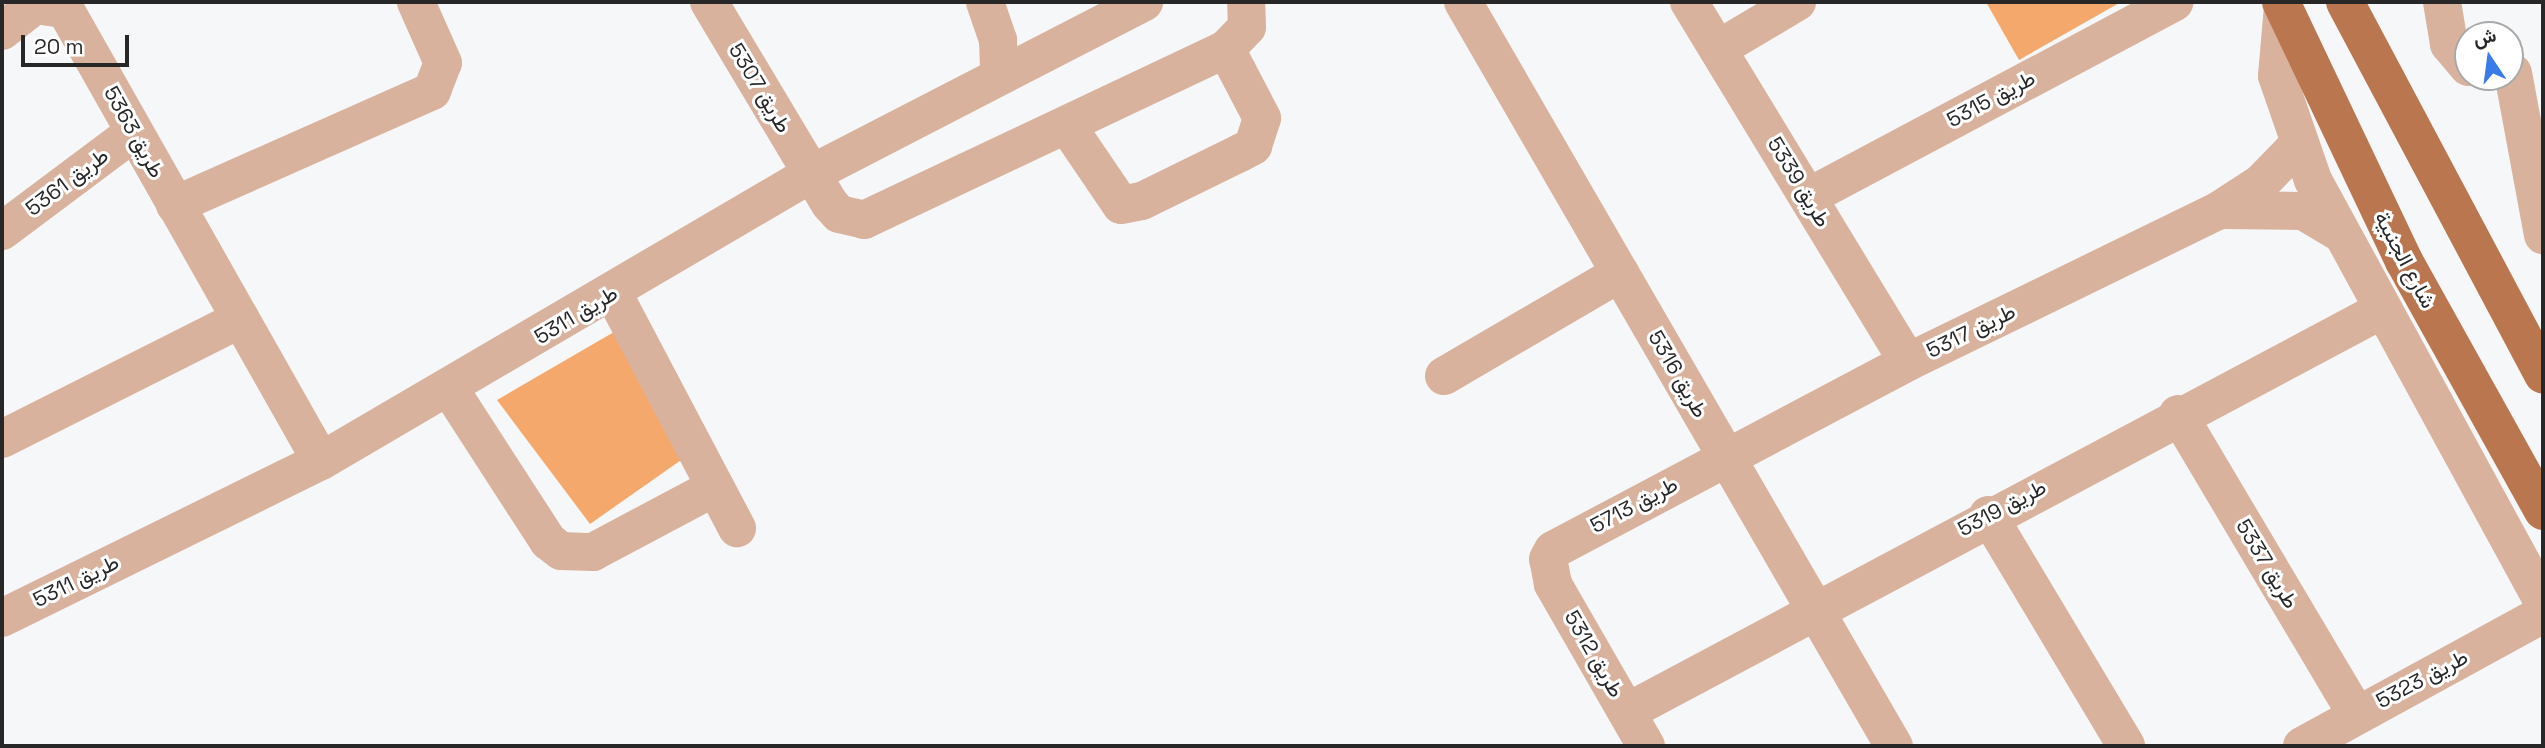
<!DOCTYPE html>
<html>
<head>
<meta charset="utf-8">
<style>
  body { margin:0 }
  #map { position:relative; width:2545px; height:748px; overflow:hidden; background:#f6f7f9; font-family:"Space Grotesk",Vazirmatn,sans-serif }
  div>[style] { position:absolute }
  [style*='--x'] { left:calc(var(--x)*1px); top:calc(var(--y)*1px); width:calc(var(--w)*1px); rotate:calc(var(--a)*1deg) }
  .building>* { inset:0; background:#f5a86b }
  .minor>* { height:38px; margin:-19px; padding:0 19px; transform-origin:19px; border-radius:19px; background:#d9b29d }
  .major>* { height:38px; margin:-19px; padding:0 19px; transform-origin:19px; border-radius:19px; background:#ba764f }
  span { translate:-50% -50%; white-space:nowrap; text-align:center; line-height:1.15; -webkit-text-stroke:6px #fff; paint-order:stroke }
  .street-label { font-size:21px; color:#272728 }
  .frame { position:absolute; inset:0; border:4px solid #272728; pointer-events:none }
  .north { position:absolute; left:2454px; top:21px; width:70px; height:70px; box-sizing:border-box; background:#fff; border:2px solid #a9a9a9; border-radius:50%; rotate:347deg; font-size:19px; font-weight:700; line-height:28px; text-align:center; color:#272728 }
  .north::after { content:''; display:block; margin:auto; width:24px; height:32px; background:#387be9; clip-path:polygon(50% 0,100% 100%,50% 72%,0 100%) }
  .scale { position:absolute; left:21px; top:35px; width:108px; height:32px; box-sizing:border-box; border:4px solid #272728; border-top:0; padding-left:9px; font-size:21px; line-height:24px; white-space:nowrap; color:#272728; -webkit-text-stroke:5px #fff; paint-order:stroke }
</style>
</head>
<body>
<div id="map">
  <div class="building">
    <div style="clip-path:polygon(1986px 2px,2121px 2px,2019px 60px)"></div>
    <div style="clip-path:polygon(614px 332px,684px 458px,590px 524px,497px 400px)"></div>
  </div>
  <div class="minor">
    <div style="--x:709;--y:2;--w:235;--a:59.1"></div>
    <div style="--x:830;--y:204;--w:13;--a:48"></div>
    <div style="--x:839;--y:214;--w:26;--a:13"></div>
    <div style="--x:864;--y:220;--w:400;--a:-25.3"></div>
    <div style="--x:1226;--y:49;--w:30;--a:-46"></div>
    <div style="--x:1247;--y:27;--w:25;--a:-92"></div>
    <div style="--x:985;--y:2;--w:40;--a:71.1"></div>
    <div style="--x:998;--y:40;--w:32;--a:88"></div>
    <div style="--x:1463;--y:2;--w:860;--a:59.92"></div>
    <div style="--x:1689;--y:2;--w:421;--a:58.7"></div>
    <div style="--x:2442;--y:2;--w:43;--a:80.5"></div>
    <div style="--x:2449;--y:44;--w:30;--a:50"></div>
    <div style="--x:2283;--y:6;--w:70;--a:94.9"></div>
    <div style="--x:2277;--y:76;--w:110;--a:70.9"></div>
    <div style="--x:2313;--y:180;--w:480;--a:61.4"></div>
    <div style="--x:2;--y:31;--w:42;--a:-38.2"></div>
    <div style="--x:35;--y:5;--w:30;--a:8"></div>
    <div style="--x:65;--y:9;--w:519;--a:60.47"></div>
    <div style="--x:1718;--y:49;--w:92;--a:-30.7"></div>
    <div style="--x:2513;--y:73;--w:165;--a:79.5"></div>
    <div style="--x:1068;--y:127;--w:94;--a:55.8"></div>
    <div style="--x:1121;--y:205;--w:21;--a:-11"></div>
    <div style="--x:1142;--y:201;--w:109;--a:-26.1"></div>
    <div style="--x:1240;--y:153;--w:15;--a:-28"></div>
    <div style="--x:1253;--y:146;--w:29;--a:-72"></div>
    <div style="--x:1262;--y:118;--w:78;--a:-117.6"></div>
    <div style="--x:1808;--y:197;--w:415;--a:-28"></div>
    <div style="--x:175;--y:205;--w:281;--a:-23.9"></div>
    <div style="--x:432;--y:91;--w:30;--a:-69"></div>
    <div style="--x:443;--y:63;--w:67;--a:-113.9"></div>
    <div style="--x:2223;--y:210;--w:80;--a:0.7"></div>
    <div style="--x:2303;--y:211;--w:43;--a:30.7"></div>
    <div style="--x:2;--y:231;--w:164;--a:-36.8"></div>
    <div style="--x:613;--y:293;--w:266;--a:62.2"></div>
    <div style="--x:1444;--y:376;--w:204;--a:-30.3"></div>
    <div style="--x:451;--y:391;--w:179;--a:57.1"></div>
    <div style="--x:548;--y:541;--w:16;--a:38"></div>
    <div style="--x:561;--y:551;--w:32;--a:2"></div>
    <div style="--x:593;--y:552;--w:138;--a:-28"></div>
    <div style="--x:2178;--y:414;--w:349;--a:59.3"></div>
    <div style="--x:2;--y:439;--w:267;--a:-26.7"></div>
    <div style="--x:1988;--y:515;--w:269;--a:59.1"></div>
    <div style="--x:2;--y:618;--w:356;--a:-26.2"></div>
    <div style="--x:321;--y:461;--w:568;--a:-30.36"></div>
    <div style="--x:811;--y:174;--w:375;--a:-27.3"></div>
    <div style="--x:1627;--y:712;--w:853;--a:-28.04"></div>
    <div style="--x:1646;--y:746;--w:187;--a:-119.9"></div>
    <div style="--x:1553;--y:584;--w:25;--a:-101"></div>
    <div style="--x:1548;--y:559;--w:10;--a:-61"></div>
    <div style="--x:1553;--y:550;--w:402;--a:-27.9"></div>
    <div style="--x:1908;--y:362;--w:345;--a:-26"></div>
    <div style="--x:2218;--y:211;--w:51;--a:-33.1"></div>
    <div style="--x:2261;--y:183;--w:53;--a:-45.8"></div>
    <div style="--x:2302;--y:746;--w:275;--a:-28.7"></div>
  </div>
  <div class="major">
    <div style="--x:2281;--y:2;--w:287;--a:64.6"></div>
    <div style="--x:2404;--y:261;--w:286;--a:60.9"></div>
    <div style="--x:2345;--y:2;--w:422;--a:62"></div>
  </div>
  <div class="street-label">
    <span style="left:760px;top:88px;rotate:59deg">طريق 5307</span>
    <span style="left:1991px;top:99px;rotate:-28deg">طريق 5315</span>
    <span style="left:134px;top:132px;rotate:61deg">طريق 5363</span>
    <span style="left:67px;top:182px;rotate:-37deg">طريق 5361</span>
    <span style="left:1799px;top:182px;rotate:59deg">طريق 5339</span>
    <span style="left:2405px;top:260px;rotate:62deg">شارع الجنبية</span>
    <span style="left:576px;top:315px;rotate:-31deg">طريق 5311</span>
    <span style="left:1971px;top:331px;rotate:-26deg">طريق 5317</span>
    <span style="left:1678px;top:374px;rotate:60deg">طريق 5316</span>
    <span style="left:1634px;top:505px;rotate:-28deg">طريق 5713</span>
    <span style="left:2002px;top:508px;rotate:-28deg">طريق 5319</span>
    <span style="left:2267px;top:564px;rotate:59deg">طريق 5337</span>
    <span style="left:76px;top:581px;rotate:-26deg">طريق 5311</span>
    <span style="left:1594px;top:654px;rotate:60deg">طريق 5312</span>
    <span style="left:2422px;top:679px;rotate:-28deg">طريق 5323</span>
  </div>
  <div class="frame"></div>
  <div class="north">ش</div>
  <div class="scale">20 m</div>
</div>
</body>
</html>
